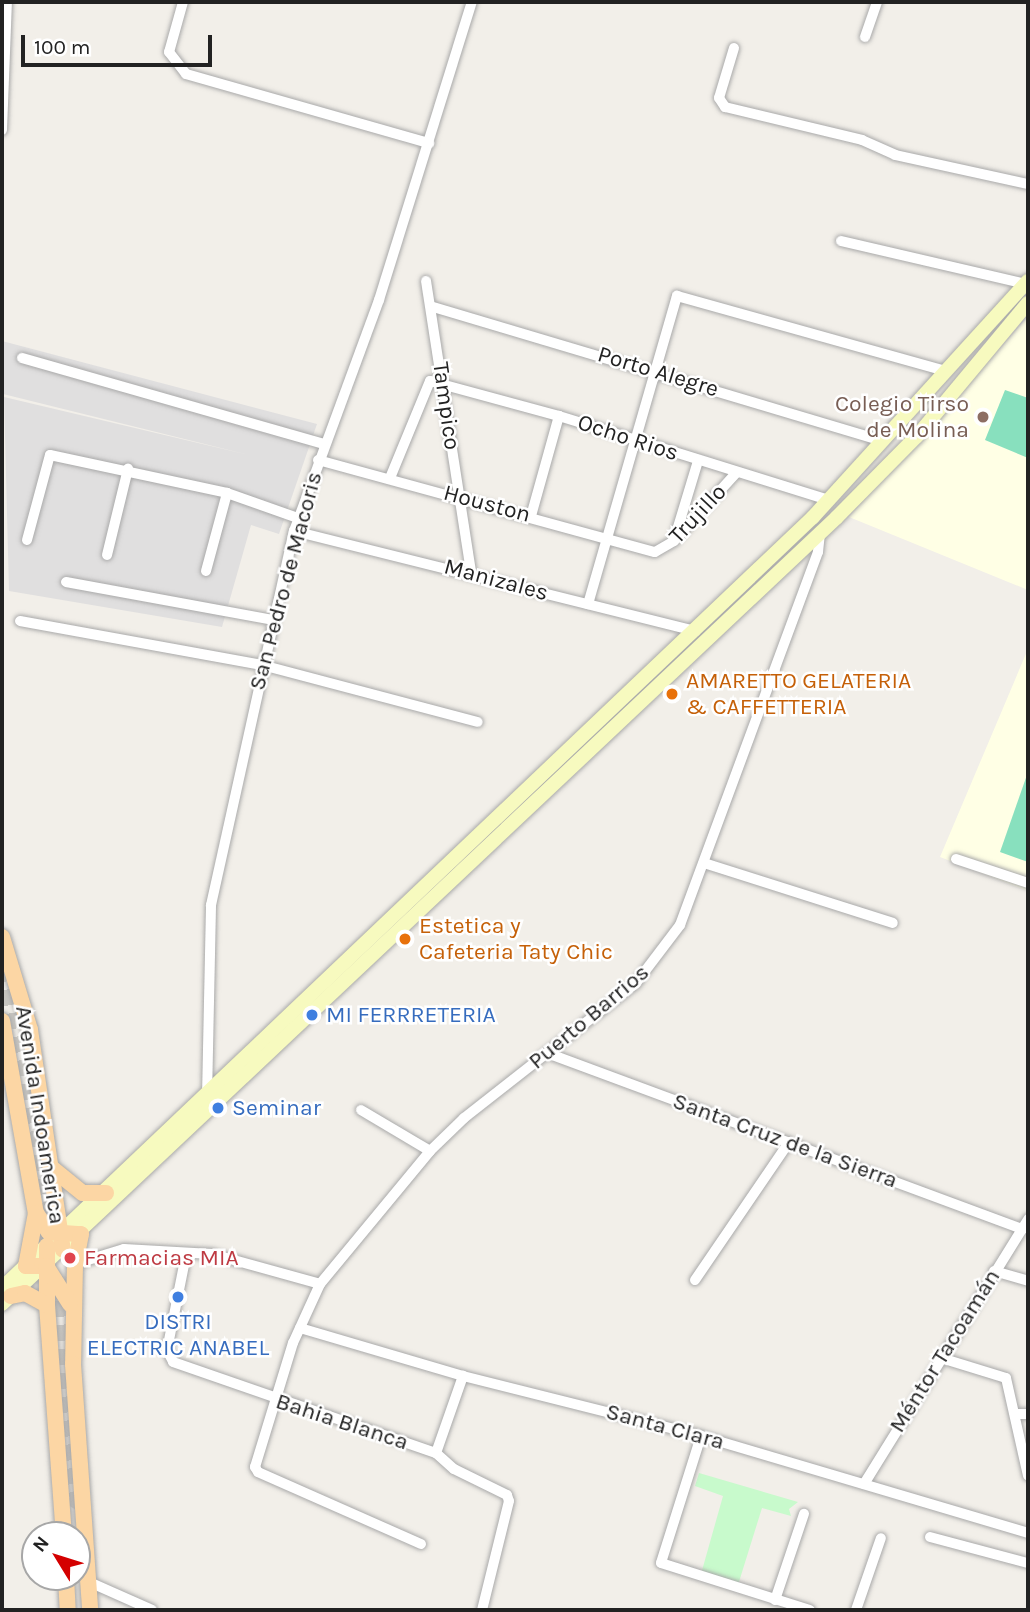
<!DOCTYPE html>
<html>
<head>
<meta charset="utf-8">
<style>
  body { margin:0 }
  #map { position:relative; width:1030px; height:1612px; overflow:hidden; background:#f2efe9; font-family:Karla,sans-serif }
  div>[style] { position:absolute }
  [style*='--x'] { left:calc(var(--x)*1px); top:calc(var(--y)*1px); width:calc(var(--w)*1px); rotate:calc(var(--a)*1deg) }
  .residential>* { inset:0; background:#e0dfdf }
  .education>* { inset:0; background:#ffffe5 }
  .park>* { inset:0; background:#c8facc }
  .pitch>* { inset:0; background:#88e0be }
  .primary-tunnel>* { height:16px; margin-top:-8px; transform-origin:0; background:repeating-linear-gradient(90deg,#c8c6c1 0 16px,transparent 0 24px) }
  .roads { filter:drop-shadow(0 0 2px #a9a9a9) drop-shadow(0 0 2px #a9a9a9) }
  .street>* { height:10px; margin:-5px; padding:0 5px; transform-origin:5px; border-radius:5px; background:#fff }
  .secondary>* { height:14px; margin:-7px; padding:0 7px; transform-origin:7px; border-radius:7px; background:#f7fabf }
  .primary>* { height:16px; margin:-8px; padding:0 8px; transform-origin:8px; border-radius:8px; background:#fcd6a4 }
  .dots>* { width:19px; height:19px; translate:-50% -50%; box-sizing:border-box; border:4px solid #fff; border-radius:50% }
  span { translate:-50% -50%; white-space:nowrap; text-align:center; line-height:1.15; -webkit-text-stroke:5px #fff; paint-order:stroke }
  .street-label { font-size:23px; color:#222 }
  .education-label { font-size:23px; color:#785e54 }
  .right { translate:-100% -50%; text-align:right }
  .food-label { font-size:23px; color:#c56008 }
  .left { translate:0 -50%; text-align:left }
  .shop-label { font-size:23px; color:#366cbe }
  .health-label { font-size:23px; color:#be3a42 }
  .frame { position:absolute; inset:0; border:4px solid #222; pointer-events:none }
  .north { position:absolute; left:21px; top:1521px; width:70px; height:70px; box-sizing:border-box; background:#fff; border:2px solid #a7a7a7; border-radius:50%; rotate:308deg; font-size:19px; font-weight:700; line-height:28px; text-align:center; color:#222 }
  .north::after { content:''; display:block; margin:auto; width:24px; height:32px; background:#d40000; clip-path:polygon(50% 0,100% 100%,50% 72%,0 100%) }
  .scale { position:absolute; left:21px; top:35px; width:191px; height:32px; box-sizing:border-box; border:4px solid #222; border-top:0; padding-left:9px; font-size:21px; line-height:24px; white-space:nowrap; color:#222; -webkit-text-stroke:5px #fff; paint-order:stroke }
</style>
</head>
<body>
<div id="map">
  <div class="residential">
    <div style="clip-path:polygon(2px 341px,317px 424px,279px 534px,251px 525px,222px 627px,9px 591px,4px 397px,249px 455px,3px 394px)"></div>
  </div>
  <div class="education">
    <div style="clip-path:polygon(1028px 317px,1028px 590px,849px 517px)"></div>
    <div style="clip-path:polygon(1028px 649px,1028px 891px,940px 857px)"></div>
  </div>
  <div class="park">
    <div style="clip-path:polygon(699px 1473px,798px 1502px,789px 1509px,791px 1516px,762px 1508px,738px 1585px,701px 1574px,723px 1496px,695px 1486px)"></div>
  </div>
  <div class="pitch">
    <div style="clip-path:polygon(1005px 390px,1028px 398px,1028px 458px,985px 440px)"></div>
    <div style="clip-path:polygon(1028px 772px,1028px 862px,1000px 852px)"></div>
  </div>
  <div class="primary-tunnel">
    <div style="--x:2;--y:966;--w:275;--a:79.8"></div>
    <div style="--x:55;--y:1277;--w:221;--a:86.1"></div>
    <div style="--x:70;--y:1497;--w:12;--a:31"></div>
  </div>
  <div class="roads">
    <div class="street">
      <div style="--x:183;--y:2;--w:52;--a:105.6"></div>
      <div style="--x:169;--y:52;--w:28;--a:52"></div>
      <div style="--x:186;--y:74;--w:253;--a:15.9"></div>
      <div style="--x:865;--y:37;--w:37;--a:-71"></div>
      <div style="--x:734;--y:48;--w:52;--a:106.7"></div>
      <div style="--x:719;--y:98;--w:11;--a:56"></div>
      <div style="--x:725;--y:107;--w:141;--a:13.5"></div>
      <div style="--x:862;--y:140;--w:36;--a:24"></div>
      <div style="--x:895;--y:155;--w:136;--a:12.3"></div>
      <div style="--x:2;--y:130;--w:128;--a:-87.8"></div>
      <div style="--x:841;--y:241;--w:190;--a:13.1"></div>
      <div style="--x:426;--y:281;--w:295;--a:81.2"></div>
      <div style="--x:433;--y:307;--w:469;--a:16.6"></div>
      <div style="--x:22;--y:358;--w:314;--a:15.9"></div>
      <div style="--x:318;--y:460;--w:349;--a:15.3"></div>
      <div style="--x:655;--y:552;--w:22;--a:-30"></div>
      <div style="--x:674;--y:541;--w:93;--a:-47.6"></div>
      <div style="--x:390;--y:478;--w:105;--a:-67.6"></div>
      <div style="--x:430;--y:381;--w:134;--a:15.2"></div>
      <div style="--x:559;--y:416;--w:282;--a:17.3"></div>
      <div style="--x:531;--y:516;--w:104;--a:-74.4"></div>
      <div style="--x:294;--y:531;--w:414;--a:14"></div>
      <div style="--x:675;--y:537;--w:79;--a:-73.2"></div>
      <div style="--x:27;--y:540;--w:88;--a:-74.9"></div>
      <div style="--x:50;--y:455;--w:181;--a:12.1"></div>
      <div style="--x:227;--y:493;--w:75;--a:19.4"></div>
      <div style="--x:107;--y:555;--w:89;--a:-76.3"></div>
      <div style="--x:206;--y:571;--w:81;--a:-74.9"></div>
      <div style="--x:66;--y:582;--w:210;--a:10.4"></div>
      <div style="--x:588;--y:604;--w:321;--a:-73.9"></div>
      <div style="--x:677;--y:296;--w:278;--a:15.6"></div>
      <div style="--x:20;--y:621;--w:246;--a:10.3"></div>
      <div style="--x:262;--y:665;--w:223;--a:14.8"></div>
      <div style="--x:956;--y:859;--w:76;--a:18.4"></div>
      <div style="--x:704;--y:863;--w:198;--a:17.6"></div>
      <div style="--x:547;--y:1053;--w:507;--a:20.33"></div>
      <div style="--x:207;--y:1097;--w:192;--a:-88.8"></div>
      <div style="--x:211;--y:905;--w:383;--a:-77.5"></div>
      <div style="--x:294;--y:531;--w:246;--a:-69.8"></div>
      <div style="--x:379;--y:300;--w:312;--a:-72.7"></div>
      <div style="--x:361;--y:1110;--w:80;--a:30.7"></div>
      <div style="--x:186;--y:1255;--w:97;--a:101.3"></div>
      <div style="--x:167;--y:1350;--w:13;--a:63"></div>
      <div style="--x:173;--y:1362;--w:278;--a:19.1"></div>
      <div style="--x:436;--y:1453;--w:24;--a:42"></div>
      <div style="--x:454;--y:1469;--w:59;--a:26.1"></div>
      <div style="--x:507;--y:1495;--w:6;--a:72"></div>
      <div style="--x:509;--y:1501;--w:112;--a:103.9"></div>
      <div style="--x:75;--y:1264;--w:51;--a:-17"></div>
      <div style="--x:124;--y:1249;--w:88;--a:3.3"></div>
      <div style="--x:212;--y:1254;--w:112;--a:15.5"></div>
      <div style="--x:994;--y:1271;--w:35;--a:16"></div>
      <div style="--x:695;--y:1280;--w:167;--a:-55.7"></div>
      <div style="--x:300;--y:1328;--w:170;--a:16.4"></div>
      <div style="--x:463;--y:1376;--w:245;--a:14.1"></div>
      <div style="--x:701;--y:1436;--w:341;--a:16.5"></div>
      <div style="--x:941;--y:1358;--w:68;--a:17.1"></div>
      <div style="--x:1006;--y:1378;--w:100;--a:77.3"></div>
      <div style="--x:1016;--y:1414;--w:12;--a:0"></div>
      <div style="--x:701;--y:1436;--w:133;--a:107.5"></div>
      <div style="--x:661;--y:1563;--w:156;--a:17.5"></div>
      <div style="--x:436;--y:1453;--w:82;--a:-70.7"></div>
      <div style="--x:864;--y:1484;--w:312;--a:-58.2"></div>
      <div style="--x:930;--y:1537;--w:101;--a:14.9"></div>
      <div style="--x:421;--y:1544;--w:178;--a:-156.2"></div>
      <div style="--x:258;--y:1472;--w:6;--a:-121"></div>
      <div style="--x:255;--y:1467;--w:130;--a:-73"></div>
      <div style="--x:293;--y:1343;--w:65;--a:-65.4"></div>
      <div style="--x:320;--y:1284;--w:173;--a:-50.4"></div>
      <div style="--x:430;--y:1151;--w:47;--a:-44.1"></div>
      <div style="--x:464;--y:1118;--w:219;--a:-38.1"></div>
      <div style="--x:636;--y:983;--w:73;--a:-52.8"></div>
      <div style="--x:680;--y:925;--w:398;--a:-69.7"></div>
      <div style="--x:818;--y:552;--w:19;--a:-84"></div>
      <div style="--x:87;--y:1581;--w:71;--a:24"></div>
      <div style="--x:775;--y:1600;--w:91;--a:-71.4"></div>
      <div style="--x:856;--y:1610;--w:76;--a:-70.9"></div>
    </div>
    <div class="secondary">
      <div style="--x:2;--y:1288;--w:1119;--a:-43.55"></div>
      <div style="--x:813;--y:517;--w:319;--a:-47.7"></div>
      <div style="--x:2;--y:1304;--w:1147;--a:-43.3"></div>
      <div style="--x:837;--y:517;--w:114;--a:-45.4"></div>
      <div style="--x:917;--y:436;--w:173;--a:-50.2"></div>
    </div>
    <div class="primary">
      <div style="--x:2;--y:937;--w:97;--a:73.2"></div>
      <div style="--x:30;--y:1030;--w:222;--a:81.5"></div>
      <div style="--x:2;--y:1021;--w:195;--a:80"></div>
      <div style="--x:36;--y:1213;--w:23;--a:56"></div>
      <div style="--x:49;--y:1232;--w:32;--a:4"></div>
      <div style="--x:81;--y:1234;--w:31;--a:101"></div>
      <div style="--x:75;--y:1264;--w:100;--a:91.1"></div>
      <div style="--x:73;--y:1364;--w:247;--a:86"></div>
      <div style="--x:53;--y:1169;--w:38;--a:39"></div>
      <div style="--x:83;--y:1193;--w:23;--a:0"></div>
      <div style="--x:47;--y:1246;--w:59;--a:90"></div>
      <div style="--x:47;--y:1305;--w:231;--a:85.8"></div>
      <div style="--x:26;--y:1266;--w:20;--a:0"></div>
      <div style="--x:46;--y:1266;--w:45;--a:57.7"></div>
      <div style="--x:26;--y:1266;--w:54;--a:-79.3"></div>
      <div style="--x:11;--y:1296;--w:14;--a:-12"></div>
      <div style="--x:25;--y:1293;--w:25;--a:29"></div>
      <div style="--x:66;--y:1577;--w:33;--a:87"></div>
    </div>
  </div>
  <div class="dots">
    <div style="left:983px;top:417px;background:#8d6e63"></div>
    <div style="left:672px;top:694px;background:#e8710a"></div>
    <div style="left:405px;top:939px;background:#e8710a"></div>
    <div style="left:312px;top:1015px;background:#3f7fe0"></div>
    <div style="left:218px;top:1108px;background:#3f7fe0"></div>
    <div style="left:70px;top:1258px;background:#e0444e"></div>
    <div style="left:178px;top:1297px;background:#3f7fe0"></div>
  </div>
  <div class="street-label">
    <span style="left:658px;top:372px;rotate:17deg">Porto Alegre</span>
    <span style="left:446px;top:406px;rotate:82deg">Tampico</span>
    <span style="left:628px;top:438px;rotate:18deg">Ocho Rios</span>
    <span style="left:487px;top:504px;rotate:15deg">Houston</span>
    <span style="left:698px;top:514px;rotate:-47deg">Trujillo</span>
    <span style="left:496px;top:580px;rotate:15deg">Manizales</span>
    <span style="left:286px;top:581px;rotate:-75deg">San Pedro de Macoris</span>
    <span style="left:589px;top:1017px;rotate:-40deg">Puerto Barrios</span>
    <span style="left:40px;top:1115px;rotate:81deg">Avenida Indoamerica</span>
    <span style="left:785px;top:1141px;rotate:20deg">Santa Cruz de la Sierra</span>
    <span style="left:945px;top:1351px;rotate:-58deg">Méntor Tacoamán</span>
    <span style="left:342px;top:1422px;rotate:18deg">Bahia Blanca</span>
    <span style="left:665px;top:1427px;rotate:15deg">Santa Clara</span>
  </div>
  <div class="education-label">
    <span class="right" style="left:969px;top:417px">Colegio Tirso<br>de Molina</span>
  </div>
  <div class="food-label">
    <span class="left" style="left:686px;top:694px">AMARETTO GELATERIA<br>&amp; CAFFETTERIA</span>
    <span class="left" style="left:419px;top:939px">Estetica y<br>Cafeteria Taty Chic</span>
  </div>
  <div class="shop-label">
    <span class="left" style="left:326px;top:1015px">MI FERRRETERIA</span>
    <span class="left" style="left:232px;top:1108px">Seminar</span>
    <span style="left:178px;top:1335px">DISTRI<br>ELECTRIC ANABEL</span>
  </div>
  <div class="health-label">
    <span class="left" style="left:84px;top:1258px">Farmacias MIA</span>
  </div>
  <div class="frame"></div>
  <div class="north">N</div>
  <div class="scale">100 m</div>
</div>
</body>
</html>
